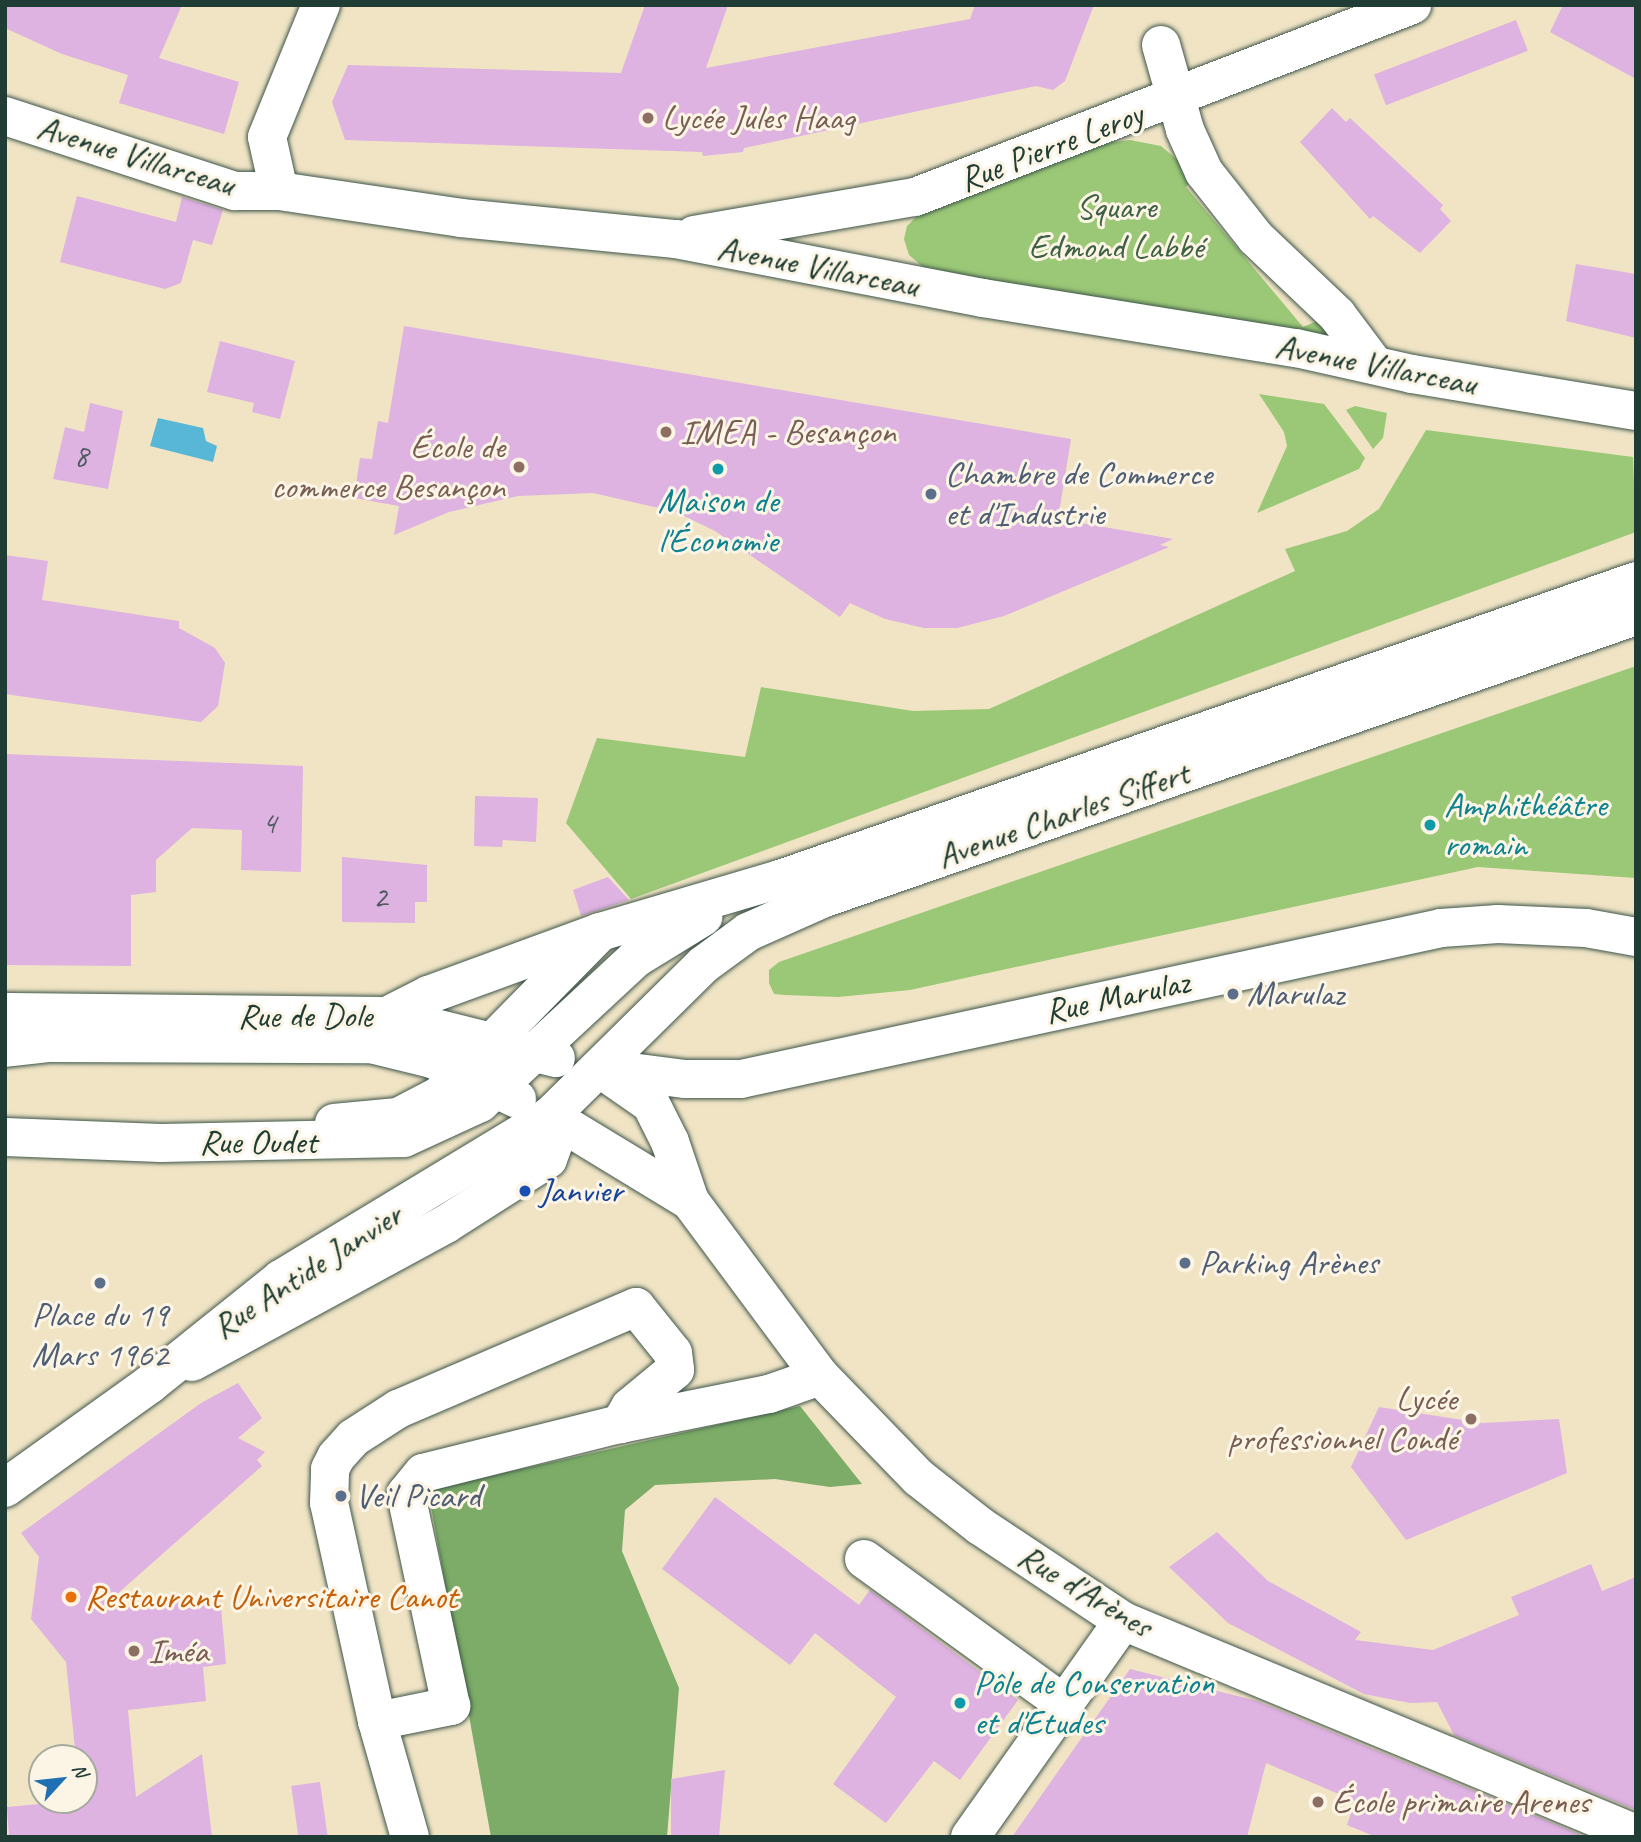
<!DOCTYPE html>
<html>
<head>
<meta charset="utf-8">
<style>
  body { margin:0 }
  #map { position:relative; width:1641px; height:1842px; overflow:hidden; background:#f0e4c5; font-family:Caveat,sans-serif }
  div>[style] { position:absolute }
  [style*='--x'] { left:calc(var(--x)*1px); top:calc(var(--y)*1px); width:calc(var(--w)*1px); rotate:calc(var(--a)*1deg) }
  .green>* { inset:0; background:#9bc876 }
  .forest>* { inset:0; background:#7cac67 }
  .water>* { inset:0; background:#58b7d6 }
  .building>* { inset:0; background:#deb2e1; transform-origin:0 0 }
  .roads { filter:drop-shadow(0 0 2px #3e564a) drop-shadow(0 0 2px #3e564a) }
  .minor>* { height:38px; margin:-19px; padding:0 19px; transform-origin:19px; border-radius:19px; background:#fff }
  .major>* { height:38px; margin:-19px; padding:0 19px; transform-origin:19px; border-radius:19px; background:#fff }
  .dots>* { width:19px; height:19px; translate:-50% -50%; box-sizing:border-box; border:4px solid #fcf5e5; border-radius:50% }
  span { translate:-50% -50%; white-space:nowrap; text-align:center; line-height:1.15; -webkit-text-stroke:6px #fcf5e5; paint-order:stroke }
  .number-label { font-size:32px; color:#4f5a5f }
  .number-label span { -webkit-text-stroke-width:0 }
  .education-label { font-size:35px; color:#785e54 }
  .left { translate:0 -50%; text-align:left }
  .right { translate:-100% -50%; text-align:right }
  .street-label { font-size:35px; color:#1f3d34 }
  .park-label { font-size:35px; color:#3e6044 }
  .service-label { font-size:35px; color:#4e5e75 }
  .culture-label { font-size:35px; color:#0d838f }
  .transit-label { font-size:35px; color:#164399 }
  .food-label { font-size:35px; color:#c56008 }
  .frame { position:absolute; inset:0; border:7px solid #1f3d34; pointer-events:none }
  .north { position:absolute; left:28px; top:1744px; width:70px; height:70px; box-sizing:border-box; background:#fcf5e5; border:2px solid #a4ab9e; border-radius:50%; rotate:63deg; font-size:19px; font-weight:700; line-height:28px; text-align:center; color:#1f3d34 }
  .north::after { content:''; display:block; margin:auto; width:24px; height:32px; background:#1f6fb2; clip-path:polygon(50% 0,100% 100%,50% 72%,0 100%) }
</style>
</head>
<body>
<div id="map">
  <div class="green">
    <div style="clip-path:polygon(1130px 140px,1161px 146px,1187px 168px,1195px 178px,1186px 187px,1303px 327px,1322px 319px,1327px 337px,931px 274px,909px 255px,904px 239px,907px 226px,919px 214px,1105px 143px)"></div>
    <div style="clip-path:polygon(1259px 394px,1324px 404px,1365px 458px,1359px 469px,1257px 513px,1287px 446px,1284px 432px)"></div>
    <div style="clip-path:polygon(1355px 406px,1387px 413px,1383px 438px,1373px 449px,1346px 410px)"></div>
    <div style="clip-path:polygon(1426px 430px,1633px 457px,1636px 532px,631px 899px,566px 823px,597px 738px,745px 757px,761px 687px,913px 711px,989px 709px,1295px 571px,1285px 549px,1347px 531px,1379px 509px)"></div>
    <div style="clip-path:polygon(1636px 666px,1636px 878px,1478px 867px,910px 990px,838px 997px,785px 995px,774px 994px,769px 983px,769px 970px,779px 962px)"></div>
  </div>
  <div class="forest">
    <div style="clip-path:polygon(800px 1406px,862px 1484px,830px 1487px,775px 1479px,655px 1485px,625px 1510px,622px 1551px,679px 1688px,667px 1837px,491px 1837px,428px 1490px)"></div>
  </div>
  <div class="water">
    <div style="clip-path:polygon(158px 418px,203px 428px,206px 441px,217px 446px,213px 462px,150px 446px)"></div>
  </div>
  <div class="building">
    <div style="clip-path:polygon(5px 5px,182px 5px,159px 58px,239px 82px,224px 134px,119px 103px,128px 75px,62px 54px,5px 28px)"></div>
    <div style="clip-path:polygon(645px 5px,728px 5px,706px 68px,970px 19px,975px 5px,1094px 5px,1065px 81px,1053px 90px,1036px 86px,744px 148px,743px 152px,703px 156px,702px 152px,345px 140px,332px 102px,348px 65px,621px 73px)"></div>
    <div style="clip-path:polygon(1563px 5px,1636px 5px,1636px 79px,1550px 32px)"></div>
    <div style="left:1516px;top:20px;width:33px;height:152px;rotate:69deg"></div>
    <div style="clip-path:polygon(1332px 108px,1346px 122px,1350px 118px,1443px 205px,1440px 209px,1451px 221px,1420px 253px,1373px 216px,1370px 219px,1300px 142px)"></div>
    <div style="clip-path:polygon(77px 196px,176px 222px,182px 197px,223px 210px,212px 245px,193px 240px,181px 283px,165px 289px,60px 262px)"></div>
    <div style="clip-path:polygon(1576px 264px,1636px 274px,1636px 338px,1566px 321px)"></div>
    <div style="clip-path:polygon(404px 326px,1071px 439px,1058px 519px,1173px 539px,1160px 545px,1169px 547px,1004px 616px,957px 628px,924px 628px,885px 619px,850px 603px,840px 617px,715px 531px,676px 512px,593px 493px,518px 496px,449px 512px,394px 535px,399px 506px,354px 498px,360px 458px,372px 459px,378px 421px,388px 423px)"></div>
    <div style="clip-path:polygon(220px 341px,295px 361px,280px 419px,252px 412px,254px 403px,207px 392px)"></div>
    <div style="clip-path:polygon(90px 403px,123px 411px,108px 489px,53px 479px,65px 427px,84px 432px)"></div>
    <div style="clip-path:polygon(5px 555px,48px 561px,42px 600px,179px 621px,179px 628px,215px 648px,225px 663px,218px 706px,201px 722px,5px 694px)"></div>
    <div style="clip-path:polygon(5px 754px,303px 766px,301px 872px,241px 870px,242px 830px,192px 828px,156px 860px,156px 892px,131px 895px,131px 966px,5px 965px)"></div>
    <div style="clip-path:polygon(475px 796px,538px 798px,536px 842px,503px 840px,502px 847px,474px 846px)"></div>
    <div style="clip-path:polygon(342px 857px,427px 865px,427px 902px,415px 902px,415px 923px,342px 922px)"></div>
    <div style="clip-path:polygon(608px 877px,629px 900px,581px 916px,573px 890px)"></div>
    <div style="clip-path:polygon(238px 1383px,262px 1418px,238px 1438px,265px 1452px,257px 1460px,262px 1466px,99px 1610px,220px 1597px,226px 1664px,203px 1667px,206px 1701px,128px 1710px,136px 1797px,202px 1754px,212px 1837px,9px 1837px,7px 1807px,84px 1800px,84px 1758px,76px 1758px,66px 1662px,31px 1619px,39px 1557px,21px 1533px,201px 1403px)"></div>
    <div style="clip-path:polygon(1379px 1407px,1482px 1423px,1559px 1419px,1567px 1473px,1406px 1540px,1351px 1467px)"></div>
    <div style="clip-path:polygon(715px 1497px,859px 1605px,870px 1590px,1018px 1700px,960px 1780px,934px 1761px,886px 1823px,833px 1784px,896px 1697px,815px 1633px,790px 1665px,662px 1569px)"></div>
    <div style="clip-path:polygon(1217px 1532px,1268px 1581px,1361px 1632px,1355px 1640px,1433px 1650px,1519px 1615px,1511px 1597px,1591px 1564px,1602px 1591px,1636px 1577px,1636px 1810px,1454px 1735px,1437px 1702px,1410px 1703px,1364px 1694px,1228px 1623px,1169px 1567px)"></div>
    <div style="clip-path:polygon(1130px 1669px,1257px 1701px,1586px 1837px,1376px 1837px,1347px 1825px,1355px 1801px,1266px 1763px,1247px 1837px,1012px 1837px)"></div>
    <div style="clip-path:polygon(725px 1770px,719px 1837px,671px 1837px,671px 1779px)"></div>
    <div style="left:320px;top:1782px;width:56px;height:29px;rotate:82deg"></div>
  </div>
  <div class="roads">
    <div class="minor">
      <div style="--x:1161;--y:45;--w:88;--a:74.2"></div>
      <div style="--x:1185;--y:130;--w:46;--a:65.7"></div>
      <div style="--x:1204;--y:172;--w:84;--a:51.8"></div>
      <div style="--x:1256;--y:238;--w:112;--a:43.5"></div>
      <div style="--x:1337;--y:315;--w:60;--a:53.1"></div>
      <div style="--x:5;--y:116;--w:242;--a:18.1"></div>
      <div style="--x:235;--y:191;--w:44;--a:0"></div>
      <div style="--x:279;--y:191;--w:184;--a:8.4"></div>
      <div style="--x:461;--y:218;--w:216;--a:5.6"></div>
      <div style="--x:676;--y:239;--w:313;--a:10.9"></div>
      <div style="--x:983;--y:298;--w:317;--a:9.1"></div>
      <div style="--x:1296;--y:348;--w:119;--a:12.6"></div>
      <div style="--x:1412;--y:374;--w:227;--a:9.4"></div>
      <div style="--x:279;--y:191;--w:55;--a:-102.5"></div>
      <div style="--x:267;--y:137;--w:143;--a:-67.8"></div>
      <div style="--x:694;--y:235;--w:224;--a:-9.8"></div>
      <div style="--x:915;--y:197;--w:533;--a:-21.12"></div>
      <div style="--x:599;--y:1068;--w:63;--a:34.7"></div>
      <div style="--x:651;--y:1104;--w:42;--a:63.4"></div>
      <div style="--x:670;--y:1142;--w:62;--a:71.3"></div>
      <div style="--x:690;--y:1201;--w:218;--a:53.4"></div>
      <div style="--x:820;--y:1376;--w:142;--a:45.9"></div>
      <div style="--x:919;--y:1478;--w:78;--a:38.2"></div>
      <div style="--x:980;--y:1526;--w:172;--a:33.6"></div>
      <div style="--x:1123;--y:1621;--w:555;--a:22.55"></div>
      <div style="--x:608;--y:1069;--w:78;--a:7.4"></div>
      <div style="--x:685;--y:1079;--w:56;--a:0"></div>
      <div style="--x:741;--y:1079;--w:716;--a:-12.17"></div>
      <div style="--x:1441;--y:928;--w:57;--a:-4"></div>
      <div style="--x:1498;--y:924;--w:88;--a:2.6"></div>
      <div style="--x:1586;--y:928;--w:51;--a:10.2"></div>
      <div style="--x:550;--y:1116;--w:164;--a:31.3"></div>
      <div style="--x:334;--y:1123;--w:64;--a:-5.4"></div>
      <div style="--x:398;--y:1117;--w:47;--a:-27.6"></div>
      <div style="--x:440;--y:1095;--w:228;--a:-45.5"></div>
      <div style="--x:192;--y:1362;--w:289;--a:-28.5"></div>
      <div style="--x:446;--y:1224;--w:121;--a:-32.5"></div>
      <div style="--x:548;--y:1159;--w:20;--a:-70"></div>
      <div style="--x:555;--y:1140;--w:25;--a:-102"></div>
      <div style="--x:864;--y:1559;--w:247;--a:35.9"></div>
      <div style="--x:377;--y:1721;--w:76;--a:-11.5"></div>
      <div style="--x:451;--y:1706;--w:217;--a:-102"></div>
      <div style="--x:406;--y:1494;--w:27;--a:-51"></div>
      <div style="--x:423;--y:1473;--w:203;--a:-14"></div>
      <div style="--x:620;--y:1424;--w:152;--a:-11.4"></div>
      <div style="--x:769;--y:1394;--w:54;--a:-19.4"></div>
      <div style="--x:410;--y:1837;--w:121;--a:-105.9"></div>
      <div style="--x:377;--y:1721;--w:223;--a:-102.4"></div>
      <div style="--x:329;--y:1503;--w:34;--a:-88"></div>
      <div style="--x:330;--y:1469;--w:13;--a:-63"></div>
      <div style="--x:336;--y:1457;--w:25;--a:-48"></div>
      <div style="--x:353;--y:1438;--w:54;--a:-32.8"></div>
      <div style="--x:398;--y:1409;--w:259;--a:-23.2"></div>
      <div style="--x:636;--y:1307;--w:59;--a:51.2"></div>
      <div style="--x:673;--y:1353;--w:17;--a:83"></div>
      <div style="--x:675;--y:1370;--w:58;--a:140.6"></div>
      <div style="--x:630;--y:1407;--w:20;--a:120"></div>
      <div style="--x:970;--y:1837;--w:265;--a:-54.7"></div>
    </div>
    <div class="major">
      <div style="--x:5;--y:1012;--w:382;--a:0.6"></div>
      <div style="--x:387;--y:1016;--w:174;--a:14"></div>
      <div style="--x:387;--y:1016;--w:46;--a:-27.1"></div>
      <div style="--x:428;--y:995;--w:183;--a:-20.1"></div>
      <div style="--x:600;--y:932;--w:188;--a:-16.4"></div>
      <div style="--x:780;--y:879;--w:906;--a:-19.19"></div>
      <div style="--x:5;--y:1048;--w:43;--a:-6.6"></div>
      <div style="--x:48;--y:1043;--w:323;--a:0.2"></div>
      <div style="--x:371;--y:1044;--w:63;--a:13.8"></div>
      <div style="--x:432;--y:1059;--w:94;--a:25.2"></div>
      <div style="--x:5;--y:1137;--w:156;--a:2.2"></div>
      <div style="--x:161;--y:1143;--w:243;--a:-1.2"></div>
      <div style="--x:404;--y:1138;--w:84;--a:-24.7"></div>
      <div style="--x:480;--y:1103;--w:213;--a:-42.9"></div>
      <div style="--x:636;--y:958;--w:79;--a:-31.5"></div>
      <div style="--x:5;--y:1488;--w:178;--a:-35.6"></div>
      <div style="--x:150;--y:1384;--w:168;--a:-38.7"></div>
      <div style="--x:281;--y:1279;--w:315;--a:-31.2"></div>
      <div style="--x:550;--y:1116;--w:215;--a:-44.6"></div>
      <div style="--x:703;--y:965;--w:56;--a:-36.3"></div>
      <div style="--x:748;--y:932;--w:81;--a:-24"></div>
      <div style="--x:822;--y:899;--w:862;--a:-19.17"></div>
    </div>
  </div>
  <div class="dots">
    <div style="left:648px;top:118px;background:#8d6e63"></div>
    <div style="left:666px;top:432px;background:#8d6e63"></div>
    <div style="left:519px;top:467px;background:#8d6e63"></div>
    <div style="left:718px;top:469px;background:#0f9aa8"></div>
    <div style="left:931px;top:494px;background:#5c6f8a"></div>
    <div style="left:1430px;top:825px;background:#0f9aa8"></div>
    <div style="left:1233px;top:994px;background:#5c6f8a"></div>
    <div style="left:525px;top:1191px;background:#1a4fb4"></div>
    <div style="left:1185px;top:1263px;background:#5c6f8a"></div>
    <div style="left:100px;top:1283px;background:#5c6f8a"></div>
    <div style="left:1471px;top:1419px;background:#8d6e63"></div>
    <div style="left:341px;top:1496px;background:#5c6f8a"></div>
    <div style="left:71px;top:1597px;background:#e8710a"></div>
    <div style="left:134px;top:1651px;background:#8d6e63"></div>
    <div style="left:960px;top:1703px;background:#0f9aa8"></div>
    <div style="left:1318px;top:1802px;background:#8d6e63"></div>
  </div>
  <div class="number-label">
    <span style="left:81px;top:456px">8</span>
    <span style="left:269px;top:823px">4</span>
    <span style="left:380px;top:897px">2</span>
  </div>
  <div class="education-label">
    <span class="left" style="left:662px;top:118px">Lycée Jules Haag</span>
    <span class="left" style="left:680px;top:432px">IMEA - Besançon</span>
    <span class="right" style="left:505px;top:467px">École de<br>commerce Besançon</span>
    <span class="right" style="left:1457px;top:1419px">Lycée<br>professionnel Condé</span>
    <span class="left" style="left:148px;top:1651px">Iméa</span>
    <span class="left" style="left:1332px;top:1802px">École primaire Arenes</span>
  </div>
  <div class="street-label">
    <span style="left:1051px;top:147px;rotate:-21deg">Rue Pierre Leroy</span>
    <span style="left:136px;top:156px;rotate:17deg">Avenue Villarceau</span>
    <span style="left:818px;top:267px;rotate:11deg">Avenue Villarceau</span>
    <span style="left:1376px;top:365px;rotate:11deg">Avenue Villarceau</span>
    <span style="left:1063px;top:815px;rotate:-19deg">Avenue Charles Siffert</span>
    <span style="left:1117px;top:997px;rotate:-12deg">Rue Marulaz</span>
    <span style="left:305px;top:1016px">Rue de Dole</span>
    <span style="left:258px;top:1142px">Rue Oudet</span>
    <span style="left:307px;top:1271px;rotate:-33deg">Rue Antide Janvier</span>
    <span style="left:1085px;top:1591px;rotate:31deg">Rue d'Arènes</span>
  </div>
  <div class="park-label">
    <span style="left:1116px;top:227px">Square<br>Edmond Labbé</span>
  </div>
  <div class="service-label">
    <span class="left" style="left:945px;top:494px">Chambre de Commerce<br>et d'Industrie</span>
    <span class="left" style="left:1247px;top:994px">Marulaz</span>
    <span class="left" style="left:1199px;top:1263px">Parking Arènes</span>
    <span style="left:100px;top:1335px">Place du 19<br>Mars 1962</span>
    <span class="left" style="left:355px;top:1496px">Veil Picard</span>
  </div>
  <div class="culture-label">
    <span style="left:718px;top:521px">Maison de<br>l'Économie</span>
    <span class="left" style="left:1444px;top:825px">Amphithéâtre<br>romain</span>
    <span class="left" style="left:974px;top:1703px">Pôle de Conservation<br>et d'Etudes</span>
  </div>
  <div class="transit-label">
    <span class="left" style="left:539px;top:1191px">Janvier</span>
  </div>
  <div class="food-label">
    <span class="left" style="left:85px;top:1597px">Restaurant Universitaire Canot</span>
  </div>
  <div class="frame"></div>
  <div class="north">N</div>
</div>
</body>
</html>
